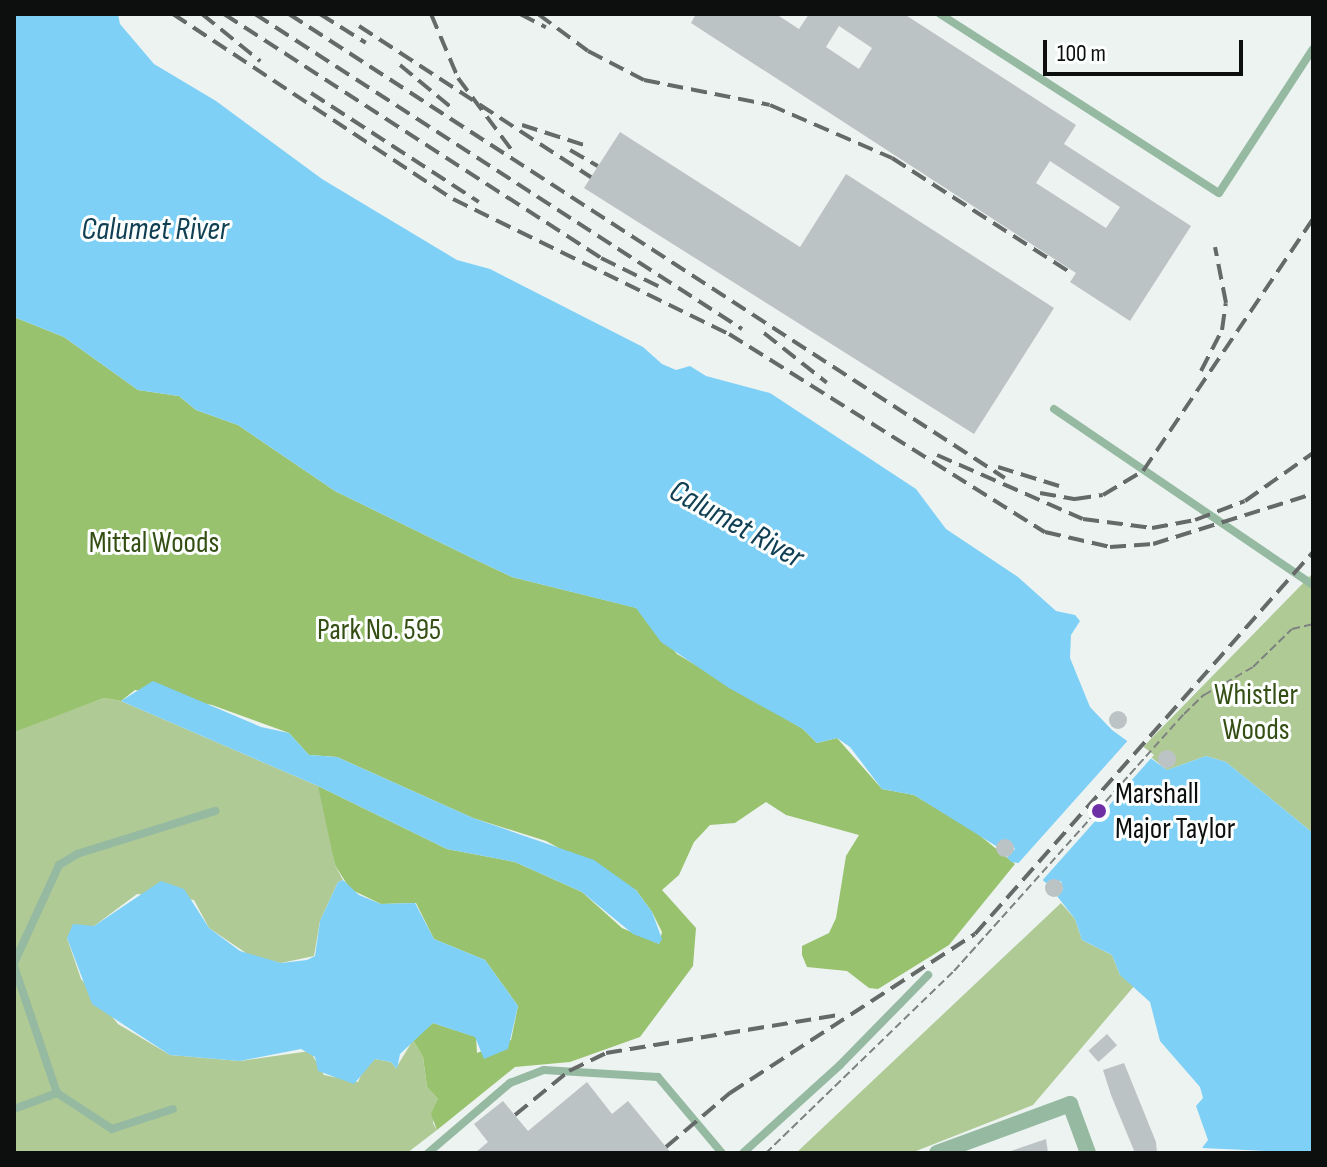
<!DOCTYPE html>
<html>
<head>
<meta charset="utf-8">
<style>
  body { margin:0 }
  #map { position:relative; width:1327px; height:1167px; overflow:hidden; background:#ecf3f1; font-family:"Sofia Sans Condensed",sans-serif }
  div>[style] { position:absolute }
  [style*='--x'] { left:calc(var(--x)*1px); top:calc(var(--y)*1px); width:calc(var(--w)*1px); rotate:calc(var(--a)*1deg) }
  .green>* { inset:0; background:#afca95 }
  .forest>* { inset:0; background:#99c26f }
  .water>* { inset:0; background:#7fd0f6 }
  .pier>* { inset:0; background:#ecf3f1 }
  .building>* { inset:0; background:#bcc3c4; transform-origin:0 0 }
  .round { border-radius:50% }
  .path>* { height:2px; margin-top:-1px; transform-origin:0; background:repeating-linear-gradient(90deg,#7d8281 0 8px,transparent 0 12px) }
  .lane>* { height:8px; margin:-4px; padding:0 4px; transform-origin:4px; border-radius:4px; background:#95baa1 }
  .street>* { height:16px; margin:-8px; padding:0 8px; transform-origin:8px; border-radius:8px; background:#95baa1 }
  .rail>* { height:4px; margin-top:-2px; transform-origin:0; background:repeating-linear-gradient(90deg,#656a69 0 16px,transparent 0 24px) }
  .dots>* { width:22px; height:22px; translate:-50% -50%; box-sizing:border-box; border:4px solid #fcfffe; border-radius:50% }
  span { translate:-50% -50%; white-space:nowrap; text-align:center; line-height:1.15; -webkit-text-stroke:6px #fcfffe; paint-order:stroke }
  .park-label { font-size:30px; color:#344e13 }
  .poi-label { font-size:30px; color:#0c0f0e }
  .left { translate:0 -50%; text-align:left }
  .water-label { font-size:32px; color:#114054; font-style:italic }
  .frame { position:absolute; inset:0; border:16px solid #0c0f0e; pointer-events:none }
  .scale { position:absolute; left:1043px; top:40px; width:200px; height:36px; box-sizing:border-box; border:4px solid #0c0f0e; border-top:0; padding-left:10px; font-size:24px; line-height:28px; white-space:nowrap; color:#0c0f0e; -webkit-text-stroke:6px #fcfffe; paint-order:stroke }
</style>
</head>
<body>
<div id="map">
  <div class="green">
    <div style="clip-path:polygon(1313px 573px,1313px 833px,1226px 762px,1206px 756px,1167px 770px,1141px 749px)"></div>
    <div style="clip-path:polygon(14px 675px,55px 716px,104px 698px,121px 701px,318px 786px,324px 805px,335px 865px,343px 880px,338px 882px,320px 921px,314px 956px,281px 963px,249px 955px,209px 928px,194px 900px,137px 894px,94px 926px,67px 938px,81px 979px,118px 1024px,170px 1055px,240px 1061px,310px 1051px,324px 1075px,358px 1082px,365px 1066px,375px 1059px,391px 1062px,396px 1068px,413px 1040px,423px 1057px,427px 1087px,438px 1099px,433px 1123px,437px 1130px,407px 1153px,14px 1153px)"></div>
    <div style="clip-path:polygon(1061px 903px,1075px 919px,1082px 940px,1112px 955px,1120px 975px,1135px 985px,1033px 1105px,911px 1153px,796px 1153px)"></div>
  </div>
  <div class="forest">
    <div style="clip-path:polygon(14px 317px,64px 337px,138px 390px,179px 396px,196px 410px,238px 425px,335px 491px,472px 558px,512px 577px,637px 608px,677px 654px,803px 729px,817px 743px,837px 738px,882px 789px,914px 795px,973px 830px,1015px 864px,949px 945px,878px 989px,869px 988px,847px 971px,807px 967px,802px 955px,802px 946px,829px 933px,836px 918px,846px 856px,859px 835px,786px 815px,766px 802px,735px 823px,710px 825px,694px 842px,679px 875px,662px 890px,696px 928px,693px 966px,640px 1037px,570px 1062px,515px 1067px,437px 1130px,431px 1114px,438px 1099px,427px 1087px,423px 1057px,413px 1040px,433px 1023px,476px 1037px,477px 1053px,511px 1040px,518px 1006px,485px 960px,434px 939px,416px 903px,381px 904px,350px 889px,335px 865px,318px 786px,447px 849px,515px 862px,582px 892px,622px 928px,659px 944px,662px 932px,652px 912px,636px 890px,546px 841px,473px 818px,337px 757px,309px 755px,289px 733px,212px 705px,135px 690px,121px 701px,104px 698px,14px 732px)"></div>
  </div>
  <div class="water">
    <div style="clip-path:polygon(14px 14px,118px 14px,120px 24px,154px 64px,216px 101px,322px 179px,457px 260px,490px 269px,643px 347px,662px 364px,676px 370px,690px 366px,706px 376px,770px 393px,916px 489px,946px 529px,1018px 577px,1056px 611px,1075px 615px,1080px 621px,1071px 635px,1070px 658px,1090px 707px,1112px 730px,1167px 770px,1206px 756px,1226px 762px,1313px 833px,1313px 1153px,1202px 1148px,1208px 1140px,1196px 1106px,1203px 1098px,1200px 1087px,1160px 1041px,1150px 1002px,1120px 975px,1112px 955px,1082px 940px,1075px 919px,1057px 896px,1063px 890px,1061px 881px,1046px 883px,1025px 864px,1011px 862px,1007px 857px,1015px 849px,1010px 841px,996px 846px,914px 795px,882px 789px,850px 747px,837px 738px,817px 743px,803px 729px,729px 688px,661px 642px,636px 608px,512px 577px,472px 558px,335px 491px,238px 425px,196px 410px,179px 396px,138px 390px,64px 337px,14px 317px)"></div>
    <div style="clip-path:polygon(153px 681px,261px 727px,289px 733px,309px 755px,337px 757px,473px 818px,594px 860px,636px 890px,652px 912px,662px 939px,659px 944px,633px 934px,582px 892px,515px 862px,447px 849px,318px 786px,121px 701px)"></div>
    <div style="clip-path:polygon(343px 880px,359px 895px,381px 904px,415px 903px,434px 939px,485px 960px,518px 1006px,508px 1049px,484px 1059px,475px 1037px,433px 1023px,400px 1054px,397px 1069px,391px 1062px,375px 1059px,354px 1084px,318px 1071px,315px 1057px,301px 1049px,240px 1061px,170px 1055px,92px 1004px,67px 938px,73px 924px,94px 926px,161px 881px,184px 889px,209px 928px,240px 951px,281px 963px,307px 960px,315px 956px,320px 921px,338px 882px)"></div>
  </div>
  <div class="pier">
    <div style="clip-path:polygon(1131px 737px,1154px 755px,1040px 883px,1023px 868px,1014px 868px)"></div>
  </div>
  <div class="building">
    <div style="clip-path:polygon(evenodd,696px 14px,776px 14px,799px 29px,809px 14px,904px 14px,1076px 125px,1064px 144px,1191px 226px,1130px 321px,1070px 282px,1076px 273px,691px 23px,696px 14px,839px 26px,872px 48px,859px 69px,826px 47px,839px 26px,696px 14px,1050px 161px,1120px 207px,1106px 228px,1036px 183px,1050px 161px)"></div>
    <div style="clip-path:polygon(620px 132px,800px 247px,846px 174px,1054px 308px,974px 434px,584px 188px)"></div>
    <div class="round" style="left:1109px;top:711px;width:18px;height:18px"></div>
    <div class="round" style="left:1158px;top:750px;width:18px;height:18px"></div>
    <div class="round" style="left:996px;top:839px;width:18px;height:18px"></div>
    <div class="round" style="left:1045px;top:879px;width:18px;height:18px"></div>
    <div style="left:1107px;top:1034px;width:15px;height:25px;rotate:48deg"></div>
    <div style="clip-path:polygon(1124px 1063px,1156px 1142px,1157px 1153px,1135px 1153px,1111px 1095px,1103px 1070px)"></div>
    <div style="clip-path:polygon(587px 1082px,612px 1114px,628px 1101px,671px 1153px,475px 1153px,488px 1142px,474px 1124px,503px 1101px,528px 1131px)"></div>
    <div style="clip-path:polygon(1046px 1139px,1048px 1153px,1011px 1153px,1011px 1151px)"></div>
  </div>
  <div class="path">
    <div style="--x:766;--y:1153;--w:262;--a:-44.1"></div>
    <div style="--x:954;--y:971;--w:345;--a:-48.2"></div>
    <div style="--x:1184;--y:714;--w:28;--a:-44"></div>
    <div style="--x:1204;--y:695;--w:56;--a:-29.7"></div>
    <div style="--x:1253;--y:667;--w:54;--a:-44.3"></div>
    <div style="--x:1292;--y:629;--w:22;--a:-13"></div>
  </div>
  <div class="lane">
    <div style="--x:940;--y:14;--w:331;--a:32.7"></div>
    <div style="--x:1219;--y:193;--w:172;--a:-56.9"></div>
    <div style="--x:1054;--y:409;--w:313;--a:34.2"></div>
    <div style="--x:14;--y:963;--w:108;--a:-65.3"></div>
    <div style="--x:59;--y:865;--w:21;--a:-31"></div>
    <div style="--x:77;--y:854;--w:145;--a:-17.3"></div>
    <div style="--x:14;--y:966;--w:134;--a:71.3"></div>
    <div style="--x:57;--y:1093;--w:66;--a:33.2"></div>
    <div style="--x:112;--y:1129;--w:64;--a:-18.2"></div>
    <div style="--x:14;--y:1109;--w:46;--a:-20.4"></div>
    <div style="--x:428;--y:1153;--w:108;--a:-40.5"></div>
    <div style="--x:510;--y:1083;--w:36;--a:-21"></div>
    <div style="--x:544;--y:1070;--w:114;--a:3.5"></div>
    <div style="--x:658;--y:1077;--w:99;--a:49.9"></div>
    <div style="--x:743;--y:1153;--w:131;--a:-42.2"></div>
    <div style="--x:840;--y:1065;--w:126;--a:-45.6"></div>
  </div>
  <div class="street">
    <div style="--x:937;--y:1153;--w:142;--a:-20.2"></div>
    <div style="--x:1070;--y:1104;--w:52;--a:69.8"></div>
  </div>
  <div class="rail">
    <div style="--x:173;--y:14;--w:336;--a:33.5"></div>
    <div style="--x:453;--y:199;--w:307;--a:26.1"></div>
    <div style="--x:729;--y:334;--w:373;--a:32.1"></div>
    <div style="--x:1045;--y:532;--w:67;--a:13"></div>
    <div style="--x:1110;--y:547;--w:43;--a:-4"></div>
    <div style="--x:1153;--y:544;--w:168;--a:-17.4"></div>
    <div style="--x:202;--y:14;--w:75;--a:39"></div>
    <div style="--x:224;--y:14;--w:449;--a:32.9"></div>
    <div style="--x:601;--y:258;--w:64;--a:26.2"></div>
    <div style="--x:255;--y:14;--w:580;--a:32.9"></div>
    <div style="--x:289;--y:14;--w:853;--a:32.95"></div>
    <div style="--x:320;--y:14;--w:54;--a:32.2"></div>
    <div style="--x:431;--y:14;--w:69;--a:67.1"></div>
    <div style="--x:458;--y:78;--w:89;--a:53.3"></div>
    <div style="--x:520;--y:14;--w:29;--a:27"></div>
    <div style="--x:538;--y:14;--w:62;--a:36.5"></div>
    <div style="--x:588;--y:51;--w:63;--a:27.4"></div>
    <div style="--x:644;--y:80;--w:128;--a:11.2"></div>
    <div style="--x:770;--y:105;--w:133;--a:23.5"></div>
    <div style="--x:892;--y:158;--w:213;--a:32.7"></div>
    <div style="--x:359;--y:26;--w:277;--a:33.1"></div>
    <div style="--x:400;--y:65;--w:67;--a:39.6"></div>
    <div style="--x:311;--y:93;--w:200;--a:33"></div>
    <div style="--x:522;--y:125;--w:68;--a:17.9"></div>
    <div style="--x:570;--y:150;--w:32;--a:30"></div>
    <div style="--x:764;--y:333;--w:80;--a:38.4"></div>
    <div style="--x:1201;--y:371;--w:46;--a:-62.9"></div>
    <div style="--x:1222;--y:330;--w:27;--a:-82"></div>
    <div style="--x:1226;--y:303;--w:57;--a:-101.1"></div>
    <div style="--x:937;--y:455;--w:159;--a:23.7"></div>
    <div style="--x:1083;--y:519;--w:70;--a:7.4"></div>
    <div style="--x:1152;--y:528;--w:44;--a:-10.5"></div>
    <div style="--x:1195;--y:520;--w:53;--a:-20.8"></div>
    <div style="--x:1245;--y:501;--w:83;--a:-35.2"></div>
    <div style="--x:998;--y:467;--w:64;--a:17.3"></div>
    <div style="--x:1040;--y:493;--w:36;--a:10"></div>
    <div style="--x:1075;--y:499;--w:28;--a:-8"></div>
    <div style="--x:1103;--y:495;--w:47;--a:-31"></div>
    <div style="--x:1143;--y:471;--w:304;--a:-56"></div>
    <div style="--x:515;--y:1115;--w:70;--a:-39.2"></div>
    <div style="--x:569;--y:1071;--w:41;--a:-25.9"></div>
    <div style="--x:606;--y:1053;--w:240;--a:-9.3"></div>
    <div style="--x:666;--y:1147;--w:84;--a:-40.2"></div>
    <div style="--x:730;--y:1093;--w:292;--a:-33"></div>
    <div style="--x:975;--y:934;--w:510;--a:-48.5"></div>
  </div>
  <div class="dots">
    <div style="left:1099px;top:811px;background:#6e30a5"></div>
  </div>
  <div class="park-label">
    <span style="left:154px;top:543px">Mittal Woods</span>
    <span style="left:379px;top:630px">Park No. 595</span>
    <span style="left:1256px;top:712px">Whistler<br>Woods</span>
  </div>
  <div class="poi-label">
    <span class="left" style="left:1115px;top:811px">Marshall<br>Major Taylor</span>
  </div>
  <div class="water-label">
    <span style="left:155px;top:230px">Calumet River</span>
    <span style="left:736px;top:525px;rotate:29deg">Calumet River</span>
  </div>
  <div class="frame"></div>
  <div class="scale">100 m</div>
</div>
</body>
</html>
